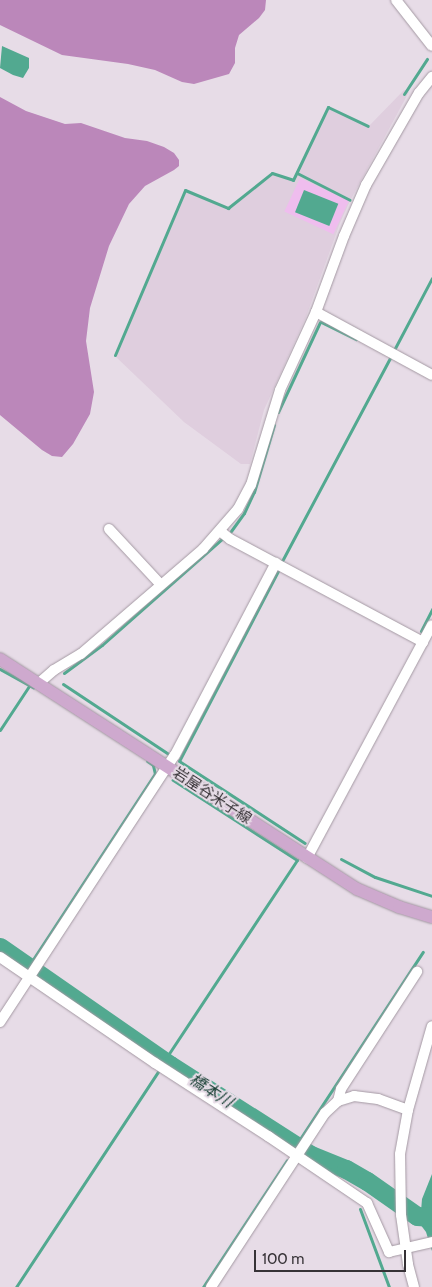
<!DOCTYPE html>
<html>
<head>
<meta charset="utf-8">
<style>
  body { margin:0 }
  #map { position:relative; width:432px; height:1287px; overflow:hidden; background:#e7dce7; font-family:Cabin,"Noto Sans JP",sans-serif }
  div>[style] { position:absolute }
  [style*='--x'] { left:calc(var(--x)*1px); top:calc(var(--y)*1px); width:calc(var(--w)*1px); rotate:calc(var(--a)*1deg) }
  .built>* { inset:0; background:#dfcede }
  .green>* { inset:0; background:#efbdee; transform-origin:0 0 }
  .forest>* { inset:0; background:#bb87ba }
  .water>* { inset:0; background:#52a990; transform-origin:0 0 }
  .stream>* { height:3px; margin:-1.5px; padding:0 1.5px; transform-origin:1.5px; border-radius:1.5px; background:#52a990 }
  .river>* { height:19px; margin:-9.5px; padding:0 9.5px; transform-origin:9.5px; border-radius:9.5px; background:#52a990 }
  .roads { filter:drop-shadow(0 0 1px #a499a3) drop-shadow(0 0 1px #a499a3) }
  .minor>* { height:10px; margin:-5px; padding:0 5px; transform-origin:5px; border-radius:5px; background:#fff }
  .major>* { height:12px; margin:-6px; padding:0 6px; transform-origin:6px; border-radius:6px; background:#cea9ce }
  span { translate:-50% -50%; white-space:nowrap; text-align:center; line-height:1.15; -webkit-text-stroke:4px #e7dce7; paint-order:stroke }
  .street-label { font-size:15px; color:#363236 }
  .water-label { font-size:16px; color:#1c4338; font-style:italic }
  .scale { position:absolute; left:254px; top:1250px; width:152px; height:22px; box-sizing:border-box; border:2px solid #363236; border-top:0; padding-left:6px; font-size:15px; line-height:18px; white-space:nowrap; color:#363236; -webkit-text-stroke:4px #e7dce7; paint-order:stroke }
</style>
</head>
<body>
<div id="map">
  <div class="built">
    <div style="clip-path:polygon(404px 90px,409px 92px,351px 199px,298px 173px,328px 108px,368px 127px)"></div>
    <div style="clip-path:polygon(272px 173px,293px 180px,297px 174px,350px 201px,340px 223px,306px 317px,264px 410px,250px 464px,241px 464px,184px 422px,115px 356px,186px 191px,228px 209px)"></div>
  </div>
  <div class="green">
    <div style="left:300px;top:178px;width:54px;height:37px;rotate:25deg"></div>
  </div>
  <div class="forest">
    <div style="clip-path:polygon(0 0,266px 0,265px 10px,259px 18px,239px 35px,235px 48px,235px 63px,229px 74px,194px 84px,182px 82px,155px 70px,128px 64px,62px 55px,0 25px)"></div>
    <div style="clip-path:polygon(0 97px,26px 111px,65px 124px,81px 123px,125px 138px,147px 141px,164px 147px,174px 153px,179px 160px,179px 166px,174px 170px,145px 186px,129px 204px,109px 246px,90px 308px,86px 341px,94px 392px,90px 414px,73px 444px,62px 457px,52px 456px,42px 450px,0 415px)"></div>
  </div>
  <div class="water">
    <div style="clip-path:polygon(2px 46px,29px 58px,29px 68px,23px 78px,13px 75px,0 68px)"></div>
    <div style="left:304px;top:190px;width:37px;height:24px;rotate:22deg"></div>
    <div style="clip-path:polygon(432px 1174px,432px 1251px,426px 1232px,420px 1224px,422px 1199px)"></div>
  </div>
  <div class="stream">
    <div style="--x:404;--y:94;--w:42;--a:-56.7"></div>
    <div style="--x:297;--y:173;--w:59;--a:27"></div>
    <div style="--x:321;--y:322;--w:39;--a:26"></div>
    <div style="--x:394;--y:350;--w:81;--a:-62.2"></div>
    <div style="--x:115;--y:355;--w:179;--a:-67"></div>
    <div style="--x:185;--y:190;--w:47;--a:22.7"></div>
    <div style="--x:228;--y:208;--w:56;--a:-38.5"></div>
    <div style="--x:272;--y:173;--w:22;--a:18"></div>
    <div style="--x:293;--y:180;--w:81;--a:-64.4"></div>
    <div style="--x:328;--y:107;--w:44;--a:25.4"></div>
    <div style="--x:278;--y:412;--w:99;--a:-65"></div>
    <div style="--x:231;--y:531;--w:22;--a:-54"></div>
    <div style="--x:244;--y:513;--w:23;--a:-65"></div>
    <div style="--x:254;--y:492;--w:70;--a:-73.4"></div>
    <div style="--x:282;--y:561;--w:230;--a:-62"></div>
    <div style="--x:279;--y:569;--w:216;--a:117.5"></div>
    <div style="--x:179;--y:761;--w:150;--a:33.1"></div>
    <div style="--x:421;--y:631;--w:25;--a:-63"></div>
    <div style="--x:0;--y:669;--w:38;--a:29"></div>
    <div style="--x:64;--y:673;--w:47;--a:-36.4"></div>
    <div style="--x:102;--y:645;--w:162;--a:-41.5"></div>
    <div style="--x:63;--y:684;--w:128;--a:33.6"></div>
    <div style="--x:0;--y:730;--w:53;--a:-56.6"></div>
    <div style="--x:341;--y:859;--w:38;--a:28"></div>
    <div style="--x:375;--y:877;--w:60;--a:18.4"></div>
    <div style="--x:28;--y:967;--w:231;--a:-56.7"></div>
    <div style="--x:155;--y:774;--w:9;--a:-103"></div>
    <div style="--x:153;--y:765;--w:7;--a:-146"></div>
    <div style="--x:164;--y:1061;--w:241;--a:-56.5"></div>
    <div style="--x:297;--y:860;--w:148;--a:-147.2"></div>
    <div style="--x:296;--y:1145;--w:231;--a:-56.7"></div>
    <div style="--x:360;--y:1209;--w:83;--a:69.6"></div>
    <div style="--x:16;--y:1287;--w:258;--a:-56.6"></div>
    <div style="--x:203;--y:1287;--w:152;--a:-56.5"></div>
  </div>
  <div class="river">
    <div style="--x:0;--y:947;--w:207;--a:34.8"></div>
    <div style="--x:170;--y:1065;--w:167;--a:32.6"></div>
    <div style="--x:311;--y:1155;--w:38;--a:22"></div>
    <div style="--x:346;--y:1169;--w:24;--a:30"></div>
    <div style="--x:367;--y:1181;--w:61;--a:35"></div>
    <div style="--x:417;--y:1216;--w:15;--a:4"></div>
  </div>
  <div class="roads">
    <div class="minor">
      <div style="--x:396;--y:0;--w:58;--a:52"></div>
      <div style="--x:316;--y:312;--w:132;--a:28.5"></div>
      <div style="--x:109;--y:529;--w:76;--a:47.1"></div>
      <div style="--x:220;--y:531;--w:13;--a:39"></div>
      <div style="--x:230;--y:539;--w:219;--a:28.1"></div>
      <div style="--x:39;--y:683;--w:20;--a:-41"></div>
      <div style="--x:54;--y:670;--w:31;--a:-31"></div>
      <div style="--x:81;--y:654;--w:161;--a:-40.7"></div>
      <div style="--x:203;--y:549;--w:53;--a:-48.8"></div>
      <div style="--x:238;--y:509;--w:27;--a:-62"></div>
      <div style="--x:251;--y:485;--w:99;--a:-73"></div>
      <div style="--x:280;--y:390;--w:86;--a:-65.2"></div>
      <div style="--x:316;--y:312;--w:81;--a:-69.8"></div>
      <div style="--x:344;--y:236;--w:56;--a:-66.7"></div>
      <div style="--x:366;--y:185;--w:106;--a:-60.1"></div>
      <div style="--x:419;--y:93;--w:21;--a:-51"></div>
      <div style="--x:307;--y:858;--w:264;--a:-61.8"></div>
      <div style="--x:0;--y:957;--w:188;--a:34.4"></div>
      <div style="--x:155;--y:1063;--w:135;--a:32.9"></div>
      <div style="--x:268;--y:1136;--w:120;--a:34.1"></div>
      <div style="--x:367;--y:1203;--w:54;--a:65.8"></div>
      <div style="--x:389;--y:1252;--w:44;--a:-13.1"></div>
      <div style="--x:0;--y:1022;--w:319;--a:-56.8"></div>
      <div style="--x:175;--y:755;--w:217;--a:-62.3"></div>
      <div style="--x:338;--y:1101;--w:17;--a:-17"></div>
      <div style="--x:354;--y:1096;--w:24;--a:7"></div>
      <div style="--x:378;--y:1099;--w:32;--a:20"></div>
      <div style="--x:211;--y:1287;--w:208;--a:-56.8"></div>
      <div style="--x:325;--y:1113;--w:18;--a:-43"></div>
      <div style="--x:338;--y:1101;--w:12;--a:-76"></div>
      <div style="--x:341;--y:1089;--w:140;--a:-57"></div>
      <div style="--x:414;--y:1287;--w:24;--a:-105"></div>
      <div style="--x:408;--y:1264;--w:49;--a:-98.1"></div>
      <div style="--x:401;--y:1215;--w:61;--a:-90.9"></div>
      <div style="--x:400;--y:1154;--w:45;--a:-79.7"></div>
      <div style="--x:408;--y:1110;--w:87;--a:-74.1"></div>
    </div>
    <div class="major">
      <div style="--x:0;--y:659;--w:425;--a:32.8"></div>
      <div style="--x:357;--y:889;--w:46;--a:23.2"></div>
      <div style="--x:399;--y:907;--w:34;--a:17"></div>
    </div>
  </div>
  <div class="street-label">
    <span style="left:212px;top:796px;rotate:33deg">岩屋谷米子線</span>
  </div>
  <div class="water-label">
    <span style="left:211px;top:1091px;rotate:33deg">橋本川</span>
  </div>
  <div class="scale">100 m</div>
</div>
</body>
</html>
